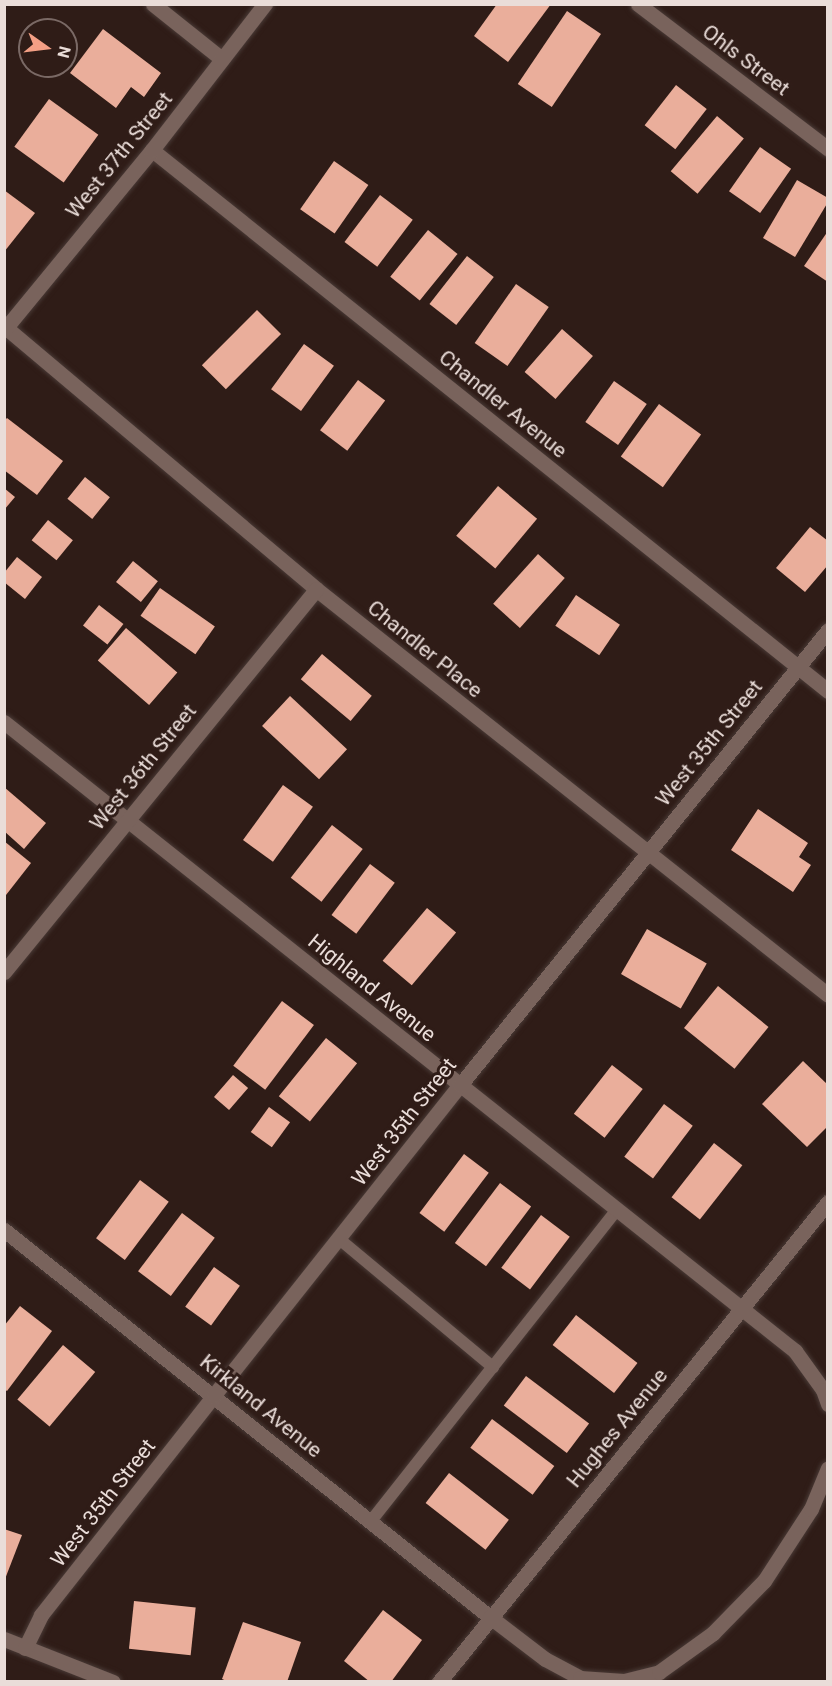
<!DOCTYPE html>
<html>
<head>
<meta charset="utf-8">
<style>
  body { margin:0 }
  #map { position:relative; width:832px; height:1686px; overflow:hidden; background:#2f1c17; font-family:Roboto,sans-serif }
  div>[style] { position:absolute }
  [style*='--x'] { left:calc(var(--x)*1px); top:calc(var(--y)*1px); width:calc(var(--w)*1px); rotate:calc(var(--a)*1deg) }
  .building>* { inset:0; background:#eaae9b; transform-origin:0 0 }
  .roads { filter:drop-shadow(0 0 2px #493a36) drop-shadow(0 0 2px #493a36) }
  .service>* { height:12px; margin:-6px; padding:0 6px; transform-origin:6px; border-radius:6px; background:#79635c }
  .minor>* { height:15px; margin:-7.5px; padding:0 7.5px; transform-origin:7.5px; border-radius:7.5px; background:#79635c }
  span { translate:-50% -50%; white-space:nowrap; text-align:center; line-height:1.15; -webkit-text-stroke:6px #2f1c17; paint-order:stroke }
  .street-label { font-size:21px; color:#eaddd9 }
  .frame { position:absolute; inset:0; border:6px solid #eaddd9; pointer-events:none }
  .north { position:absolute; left:18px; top:18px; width:60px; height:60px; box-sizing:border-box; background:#2f1c17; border:2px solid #7a6965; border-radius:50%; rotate:104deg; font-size:16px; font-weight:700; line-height:24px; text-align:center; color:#eaddd9 }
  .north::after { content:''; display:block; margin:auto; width:21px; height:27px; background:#f39f85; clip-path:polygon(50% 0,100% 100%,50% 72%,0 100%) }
</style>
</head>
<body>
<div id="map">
  <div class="building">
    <div style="clip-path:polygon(497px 4px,551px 4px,508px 62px,474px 36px)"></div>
    <div style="left:567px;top:11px;width:41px;height:88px;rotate:34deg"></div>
    <div style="clip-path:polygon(103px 29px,161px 73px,144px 97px,131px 87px,116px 108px,70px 73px)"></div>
    <div style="left:676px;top:85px;width:39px;height:51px;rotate:38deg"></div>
    <div style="left:49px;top:99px;width:61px;height:59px;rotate:36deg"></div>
    <div style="left:717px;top:116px;width:35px;height:72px;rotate:40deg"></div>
    <div style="left:760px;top:147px;width:38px;height:54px;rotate:35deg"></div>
    <div style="left:334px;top:161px;width:42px;height:59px;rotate:35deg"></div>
    <div style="clip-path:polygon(797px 180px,828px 198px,828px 202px,795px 257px,763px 238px)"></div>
    <div style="clip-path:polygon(4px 190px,35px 213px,4px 252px)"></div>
    <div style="left:380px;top:195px;width:41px;height:59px;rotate:37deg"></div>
    <div style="left:428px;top:230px;width:38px;height:60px;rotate:39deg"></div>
    <div style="clip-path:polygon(828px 231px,828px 282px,804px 266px)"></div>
    <div style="left:467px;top:256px;width:34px;height:61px;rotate:38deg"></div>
    <div style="left:516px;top:284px;width:40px;height:72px;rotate:35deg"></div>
    <div style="left:257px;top:310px;width:34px;height:78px;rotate:45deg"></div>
    <div style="left:562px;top:329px;width:41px;height:57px;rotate:41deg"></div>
    <div style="left:304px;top:344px;width:37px;height:56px;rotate:36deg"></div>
    <div style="left:358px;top:380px;width:34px;height:63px;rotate:37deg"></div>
    <div style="left:614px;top:381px;width:40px;height:50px;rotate:35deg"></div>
    <div style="left:659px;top:404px;width:52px;height:65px;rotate:36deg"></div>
    <div style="clip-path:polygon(7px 418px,63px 461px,37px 495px,4px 470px,4px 421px)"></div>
    <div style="left:85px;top:477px;width:32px;height:28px;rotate:39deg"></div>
    <div style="left:498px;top:486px;width:51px;height:65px;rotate:40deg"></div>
    <div style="clip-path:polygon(4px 488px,15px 497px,4px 510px)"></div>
    <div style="left:48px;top:520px;width:32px;height:26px;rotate:39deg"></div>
    <div style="clip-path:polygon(810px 527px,828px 541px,828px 565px,805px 592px,776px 568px)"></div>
    <div style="left:538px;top:554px;width:36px;height:67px;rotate:42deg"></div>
    <div style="clip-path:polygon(17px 557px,42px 577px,25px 599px,4px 582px,4px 573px)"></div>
    <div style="left:133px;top:561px;width:32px;height:27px;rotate:39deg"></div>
    <div style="left:160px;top:588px;width:67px;height:34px;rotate:35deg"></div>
    <div style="left:576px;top:595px;width:53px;height:37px;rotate:34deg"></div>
    <div style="left:99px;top:605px;width:31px;height:26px;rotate:38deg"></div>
    <div style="left:126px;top:628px;width:68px;height:43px;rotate:41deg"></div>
    <div style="left:322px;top:654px;width:65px;height:33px;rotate:40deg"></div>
    <div style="left:290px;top:696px;width:78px;height:41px;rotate:43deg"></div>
    <div style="left:283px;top:785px;width:37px;height:68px;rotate:36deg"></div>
    <div style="clip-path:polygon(4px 787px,46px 823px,24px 849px,4px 831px)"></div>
    <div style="clip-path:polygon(758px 809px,808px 843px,799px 857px,811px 865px,793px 892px,731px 850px)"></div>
    <div style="left:332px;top:825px;width:39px;height:67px;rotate:38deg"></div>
    <div style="clip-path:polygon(4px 841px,31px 863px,6px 895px,4px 893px)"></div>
    <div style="left:370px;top:864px;width:31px;height:64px;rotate:37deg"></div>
    <div style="left:427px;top:908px;width:38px;height:69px;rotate:40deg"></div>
    <div style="left:647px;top:929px;width:69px;height:52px;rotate:30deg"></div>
    <div style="left:718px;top:986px;width:65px;height:54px;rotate:39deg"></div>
    <div style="left:282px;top:1001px;width:40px;height:81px;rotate:37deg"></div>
    <div style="left:326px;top:1038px;width:40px;height:75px;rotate:39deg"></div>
    <div style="clip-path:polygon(803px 1061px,828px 1085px,828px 1126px,807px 1147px,762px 1104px)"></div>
    <div style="left:612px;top:1065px;width:39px;height:62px;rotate:38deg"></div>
    <div style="left:233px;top:1075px;width:20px;height:29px;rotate:41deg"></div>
    <div style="left:664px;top:1104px;width:36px;height:66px;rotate:37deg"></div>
    <div style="left:269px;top:1107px;width:26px;height:31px;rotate:36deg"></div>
    <div style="left:714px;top:1143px;width:36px;height:69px;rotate:38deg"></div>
    <div style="left:464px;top:1154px;width:31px;height:74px;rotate:37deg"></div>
    <div style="left:140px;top:1180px;width:36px;height:73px;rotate:37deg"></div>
    <div style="left:500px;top:1183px;width:39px;height:75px;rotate:37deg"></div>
    <div style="left:182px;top:1213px;width:41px;height:73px;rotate:37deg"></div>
    <div style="left:541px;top:1215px;width:36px;height:66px;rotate:37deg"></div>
    <div style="left:214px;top:1267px;width:32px;height:49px;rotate:36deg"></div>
    <div style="clip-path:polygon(20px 1306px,52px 1331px,7px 1391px,4px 1389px,4px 1326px)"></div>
    <div style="left:576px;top:1315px;width:78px;height:38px;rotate:38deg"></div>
    <div style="left:63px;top:1345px;width:42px;height:71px;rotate:40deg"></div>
    <div style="left:526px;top:1376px;width:79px;height:37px;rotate:37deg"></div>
    <div style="left:492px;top:1419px;width:78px;height:36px;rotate:37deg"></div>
    <div style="left:449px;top:1473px;width:76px;height:38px;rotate:38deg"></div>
    <div style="clip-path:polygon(4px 1529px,22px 1535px,5px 1579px,4px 1579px)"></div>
    <div style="left:134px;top:1601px;width:62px;height:48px;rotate:6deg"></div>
    <div style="clip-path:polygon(383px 1610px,422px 1640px,391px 1682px,370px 1682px,344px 1661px)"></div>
    <div style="clip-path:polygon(243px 1622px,301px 1642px,287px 1682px,229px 1682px,222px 1679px)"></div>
  </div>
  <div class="roads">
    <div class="service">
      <div style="--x:338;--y:1238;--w:202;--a:39.8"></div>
      <div style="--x:371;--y:1521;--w:397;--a:-51.7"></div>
    </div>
    <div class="minor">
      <div style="--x:153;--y:4;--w:88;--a:38.6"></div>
      <div style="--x:638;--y:4;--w:239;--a:37.3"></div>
      <div style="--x:152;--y:150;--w:866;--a:38.67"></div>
      <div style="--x:4;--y:326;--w:408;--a:40.1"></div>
      <div style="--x:316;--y:589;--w:653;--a:38.41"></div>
      <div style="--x:4;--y:330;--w:233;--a:-50.6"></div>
      <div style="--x:152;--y:150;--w:185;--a:-52.3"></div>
      <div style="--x:4;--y:722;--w:1011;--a:38.49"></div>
      <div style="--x:795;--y:1351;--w:48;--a:54.3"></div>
      <div style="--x:823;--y:1390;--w:15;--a:70"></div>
      <div style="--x:4;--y:972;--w:494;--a:-50.8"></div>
      <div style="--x:4;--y:1230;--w:621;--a:38.53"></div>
      <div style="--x:490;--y:1617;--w:69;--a:37.4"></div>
      <div style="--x:545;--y:1659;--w:40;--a:28"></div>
      <div style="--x:580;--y:1678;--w:44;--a:3.9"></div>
      <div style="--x:624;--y:1681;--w:36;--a:-14"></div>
      <div style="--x:659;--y:1672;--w:67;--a:-35.8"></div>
      <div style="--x:713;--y:1633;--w:73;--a:-45.6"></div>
      <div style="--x:764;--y:1581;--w:86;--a:-56.9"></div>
      <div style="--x:811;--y:1509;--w:44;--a:-67.5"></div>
      <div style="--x:4;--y:1639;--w:117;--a:21.5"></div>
      <div style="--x:25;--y:1648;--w:37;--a:-64"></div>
      <div style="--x:41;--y:1615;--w:280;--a:-51.8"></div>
      <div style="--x:214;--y:1395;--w:396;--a:-51.6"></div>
      <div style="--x:460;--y:1085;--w:585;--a:-51.03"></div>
      <div style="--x:439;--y:1682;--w:618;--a:-50.98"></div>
    </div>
  </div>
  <div class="street-label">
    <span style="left:746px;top:60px;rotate:37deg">Ohls Street</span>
    <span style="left:119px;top:155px;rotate:-51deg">West 37th Street</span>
    <span style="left:503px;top:404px;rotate:39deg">Chandler Avenue</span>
    <span style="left:425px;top:649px;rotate:39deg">Chandler Place</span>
    <span style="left:709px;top:743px;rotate:-51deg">West 35th Street</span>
    <span style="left:143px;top:767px;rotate:-51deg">West 36th Street</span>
    <span style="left:372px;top:988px;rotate:39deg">Highland Avenue</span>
    <span style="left:404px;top:1122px;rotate:-52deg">West 35th Street</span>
    <span style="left:261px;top:1406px;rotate:39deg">Kirkland Avenue</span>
    <span style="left:617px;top:1428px;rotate:-51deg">Hughes Avenue</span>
    <span style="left:103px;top:1503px;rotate:-52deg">West 35th Street</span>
  </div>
  <div class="frame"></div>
  <div class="north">N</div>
</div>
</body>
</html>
